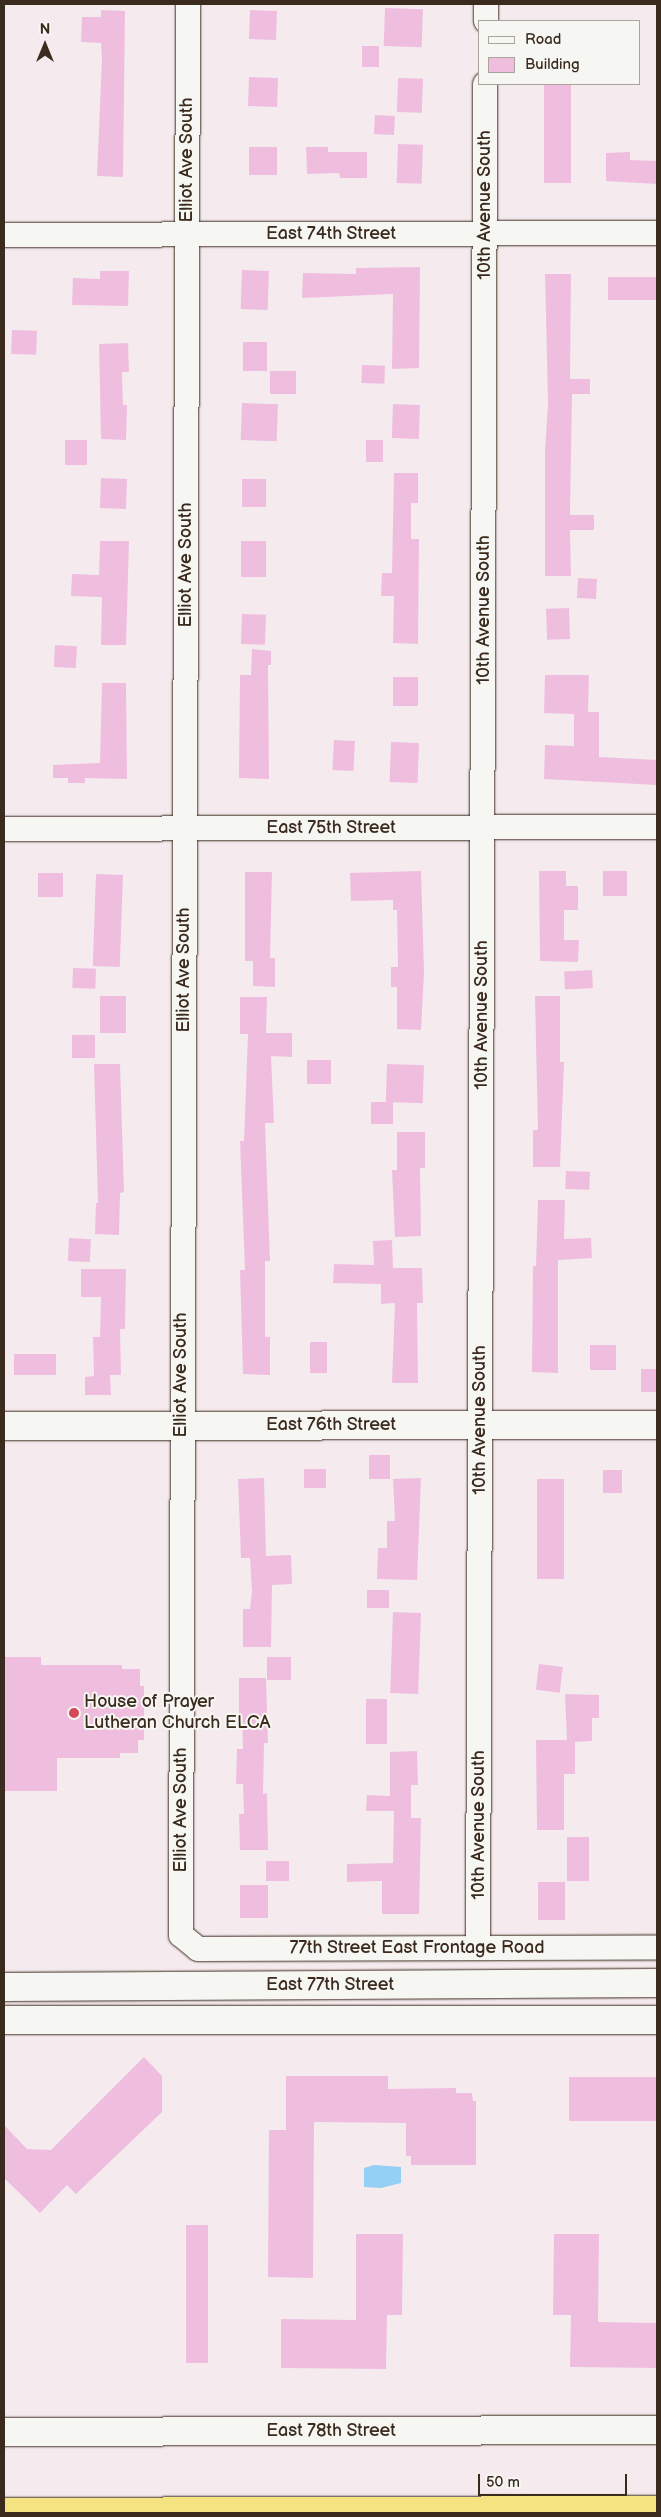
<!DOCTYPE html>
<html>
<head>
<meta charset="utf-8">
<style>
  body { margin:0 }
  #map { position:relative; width:661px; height:2517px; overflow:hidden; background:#f5ebee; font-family:"Balsamiq Sans",sans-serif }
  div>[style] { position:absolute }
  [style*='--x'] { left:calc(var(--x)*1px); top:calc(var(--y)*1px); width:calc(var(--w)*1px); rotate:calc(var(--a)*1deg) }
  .water>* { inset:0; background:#94cff4 }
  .building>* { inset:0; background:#efbedf; transform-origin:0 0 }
  .roads { filter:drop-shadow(0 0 1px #3b2a1e) drop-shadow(0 0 1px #3b2a1e) }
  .street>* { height:24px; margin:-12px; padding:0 12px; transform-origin:12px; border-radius:12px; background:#f6f6f2 }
  .secondary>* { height:28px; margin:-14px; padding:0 14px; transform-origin:14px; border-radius:14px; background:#f6f6f2 }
  .highway>* { height:28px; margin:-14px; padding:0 14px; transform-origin:14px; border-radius:14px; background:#f5e382 }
  .dots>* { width:14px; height:14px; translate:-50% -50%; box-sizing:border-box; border:2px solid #f6f6f2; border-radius:50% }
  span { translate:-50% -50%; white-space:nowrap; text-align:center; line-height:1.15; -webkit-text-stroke:4px #f6f6f2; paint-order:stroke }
  .street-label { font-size:18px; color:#3b2a1e }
  .poi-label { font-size:18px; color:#3b2a1e }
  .left { translate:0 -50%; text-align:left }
  .frame { position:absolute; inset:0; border:5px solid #3b2a1e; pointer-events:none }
  .legend { position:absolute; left:478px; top:20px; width:162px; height:65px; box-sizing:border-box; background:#f6f6f2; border:1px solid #aba49d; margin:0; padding:6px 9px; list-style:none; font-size:15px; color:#3b2a1e }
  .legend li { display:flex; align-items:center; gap:10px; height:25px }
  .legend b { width:25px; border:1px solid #aba49d }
  .north { position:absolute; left:20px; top:20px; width:50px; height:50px; -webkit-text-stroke:4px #f6f6f2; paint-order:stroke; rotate:0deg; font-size:14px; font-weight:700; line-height:20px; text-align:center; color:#3b2a1e }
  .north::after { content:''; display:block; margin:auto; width:18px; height:22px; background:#3b2a1e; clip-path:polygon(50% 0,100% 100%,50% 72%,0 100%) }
  .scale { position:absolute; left:478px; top:2474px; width:149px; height:22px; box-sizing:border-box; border:2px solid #3b2a1e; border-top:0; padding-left:6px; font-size:15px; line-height:18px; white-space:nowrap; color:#3b2a1e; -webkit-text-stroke:4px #f6f6f2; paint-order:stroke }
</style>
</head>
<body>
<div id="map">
  <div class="water">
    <div style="clip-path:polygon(374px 2165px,401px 2167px,401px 2183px,381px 2188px,364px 2187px,364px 2168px)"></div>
  </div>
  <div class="building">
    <div style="left:385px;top:8px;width:38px;height:38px;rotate:2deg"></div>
    <div style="clip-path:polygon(101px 10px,125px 11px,123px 177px,97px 176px,102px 58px,101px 43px,81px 42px,82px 17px,101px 17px)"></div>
    <div style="left:250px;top:10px;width:27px;height:29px;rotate:2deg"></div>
    <div style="left:379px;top:46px;width:21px;height:17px;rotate:90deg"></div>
    <div style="left:278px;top:78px;width:29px;height:29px;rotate:92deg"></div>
    <div style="left:398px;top:78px;width:25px;height:34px;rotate:2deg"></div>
    <div style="left:544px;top:84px;width:27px;height:99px"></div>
    <div style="left:375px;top:115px;width:20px;height:19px;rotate:3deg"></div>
    <div style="left:398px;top:144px;width:25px;height:39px;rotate:2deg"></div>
    <div style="left:249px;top:147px;width:28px;height:28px"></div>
    <div style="clip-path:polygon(306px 147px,328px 147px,328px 152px,367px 152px,367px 178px,340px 178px,339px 173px,307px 174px)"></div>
    <div style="clip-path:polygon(630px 152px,630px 160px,657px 161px,657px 184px,606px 181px,606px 153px)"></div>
    <div style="clip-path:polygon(420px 267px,419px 368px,392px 369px,393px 294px,302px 298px,303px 273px,356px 274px,356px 268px)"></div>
    <div style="left:242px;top:270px;width:27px;height:39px;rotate:2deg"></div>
    <div style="clip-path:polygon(100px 271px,129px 271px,128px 306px,72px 305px,73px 278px,100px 279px)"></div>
    <div style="clip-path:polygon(545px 274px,571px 274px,570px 379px,590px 379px,590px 394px,572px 394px,570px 515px,594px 515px,594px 530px,570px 530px,571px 576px,545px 576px,545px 451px,548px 404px)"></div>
    <div style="left:608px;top:277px;width:49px;height:23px"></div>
    <div style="left:12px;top:330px;width:25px;height:24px;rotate:2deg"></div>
    <div style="left:243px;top:342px;width:24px;height:29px"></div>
    <div style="clip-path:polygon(128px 343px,129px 372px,122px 372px,123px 405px,127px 405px,126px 440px,101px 439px,99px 344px)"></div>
    <div style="left:362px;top:365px;width:23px;height:18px;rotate:2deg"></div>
    <div style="left:270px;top:371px;width:26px;height:23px"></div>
    <div style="left:242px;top:403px;width:36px;height:37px;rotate:2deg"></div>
    <div style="left:393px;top:404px;width:27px;height:34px;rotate:2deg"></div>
    <div style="left:65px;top:440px;width:22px;height:25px"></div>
    <div style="left:366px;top:440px;width:17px;height:22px"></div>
    <div style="clip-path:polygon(394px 473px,418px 473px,418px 503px,411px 503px,411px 539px,419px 539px,418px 644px,393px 643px,394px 596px,381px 596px,382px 573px,392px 573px)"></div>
    <div style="left:101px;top:478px;width:26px;height:30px;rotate:2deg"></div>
    <div style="left:242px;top:479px;width:24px;height:28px"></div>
    <div style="clip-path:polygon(100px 541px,129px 541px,126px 645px,101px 645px,102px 597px,71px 596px,72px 574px,99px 575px)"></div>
    <div style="left:241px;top:541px;width:25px;height:36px"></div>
    <div style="left:578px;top:578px;width:19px;height:20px;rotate:3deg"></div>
    <div style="left:569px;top:608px;width:31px;height:23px;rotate:88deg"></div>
    <div style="left:242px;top:614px;width:24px;height:30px;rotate:2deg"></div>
    <div style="left:55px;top:645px;width:22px;height:22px;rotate:3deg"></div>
    <div style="clip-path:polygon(252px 649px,271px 651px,271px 665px,268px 665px,269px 779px,239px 778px,240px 675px,251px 675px)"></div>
    <div style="clip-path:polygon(545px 675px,589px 675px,588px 712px,599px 712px,599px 757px,657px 760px,657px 785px,544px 779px,545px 745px,574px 746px,574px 714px,544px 713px)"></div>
    <div style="left:393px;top:677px;width:25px;height:29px"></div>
    <div style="clip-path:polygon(102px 683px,126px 683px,127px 779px,85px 778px,85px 783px,68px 783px,68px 778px,53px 778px,53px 765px,100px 763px)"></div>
    <div style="left:334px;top:740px;width:21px;height:30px;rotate:3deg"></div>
    <div style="left:391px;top:742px;width:28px;height:40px;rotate:2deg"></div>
    <div style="clip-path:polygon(421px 871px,424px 972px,421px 1030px,397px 1029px,397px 987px,391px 987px,391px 967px,398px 967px,397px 910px,393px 910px,393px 900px,351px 901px,350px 873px)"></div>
    <div style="clip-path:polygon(539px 871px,566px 871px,566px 886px,578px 886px,578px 910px,564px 910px,564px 940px,579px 940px,578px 962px,540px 961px)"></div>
    <div style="left:603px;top:871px;width:24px;height:25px"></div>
    <div style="clip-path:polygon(245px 872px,272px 872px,270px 958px,275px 958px,275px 987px,253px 986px,253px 961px,245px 961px)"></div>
    <div style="left:38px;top:873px;width:25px;height:24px"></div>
    <div style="left:96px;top:874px;width:27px;height:92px;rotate:2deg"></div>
    <div style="left:73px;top:968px;width:23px;height:20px;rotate:2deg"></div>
    <div style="left:592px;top:970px;width:18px;height:28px;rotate:87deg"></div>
    <div style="left:100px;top:996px;width:26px;height:37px"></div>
    <div style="clip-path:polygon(535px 996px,560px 996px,560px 1062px,564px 1062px,560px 1167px,533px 1167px,533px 1130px,538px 1130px)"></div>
    <div style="clip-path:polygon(240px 997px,267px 997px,266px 1033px,292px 1033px,292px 1057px,271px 1056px,274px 1123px,265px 1123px,270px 1261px,265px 1261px,265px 1337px,270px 1337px,270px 1375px,243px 1374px,240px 1270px,245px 1270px,240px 1141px,244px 1141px,248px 1034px,240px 1034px)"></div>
    <div style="left:72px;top:1035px;width:23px;height:23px"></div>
    <div style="left:307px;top:1060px;width:24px;height:24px"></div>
    <div style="clip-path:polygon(94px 1064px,120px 1064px,124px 1192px,120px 1193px,119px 1235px,95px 1234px,96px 1203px,98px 1203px)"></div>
    <div style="left:387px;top:1064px;width:37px;height:38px;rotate:2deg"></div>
    <div style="left:371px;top:1102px;width:22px;height:22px"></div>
    <div style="clip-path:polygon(397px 1132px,425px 1132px,425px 1168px,420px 1168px,421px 1236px,395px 1237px,392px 1170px,397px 1170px)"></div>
    <div style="left:566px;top:1171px;width:24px;height:18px;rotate:2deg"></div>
    <div style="clip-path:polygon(538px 1200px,565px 1200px,564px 1239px,591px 1238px,592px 1258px,558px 1260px,558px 1373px,532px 1372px,533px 1266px,536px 1266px)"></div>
    <div style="left:69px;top:1238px;width:22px;height:23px;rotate:3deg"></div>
    <div style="clip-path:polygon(392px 1240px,393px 1268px,422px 1268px,423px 1303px,417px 1303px,418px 1383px,392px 1383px,395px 1303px,381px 1304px,381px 1284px,333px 1283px,334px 1264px,374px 1265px,373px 1241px)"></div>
    <div style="clip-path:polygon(81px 1269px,126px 1269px,125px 1329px,120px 1329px,121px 1375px,110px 1375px,111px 1395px,85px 1395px,85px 1377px,94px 1376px,93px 1337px,100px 1337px,101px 1297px,81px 1297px)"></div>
    <div style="left:310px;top:1342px;width:17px;height:31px"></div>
    <div style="left:590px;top:1345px;width:26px;height:25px"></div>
    <div style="left:14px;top:1354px;width:42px;height:21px"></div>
    <div style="left:641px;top:1369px;width:16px;height:23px"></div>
    <div style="left:369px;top:1455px;width:21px;height:24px"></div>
    <div style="left:326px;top:1469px;width:19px;height:22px;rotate:90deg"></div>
    <div style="left:603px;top:1470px;width:19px;height:23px"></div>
    <div style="clip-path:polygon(264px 1478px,266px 1556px,291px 1555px,292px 1584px,272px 1585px,271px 1647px,243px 1647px,243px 1609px,250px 1609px,252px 1592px,250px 1558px,241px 1558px,238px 1479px)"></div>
    <div style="clip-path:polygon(421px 1478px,417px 1580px,377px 1579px,378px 1548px,387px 1548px,387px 1521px,395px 1521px,393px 1479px)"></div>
    <div style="left:537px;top:1479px;width:27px;height:100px"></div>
    <div style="left:367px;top:1590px;width:22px;height:18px"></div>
    <div style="left:393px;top:1612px;width:28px;height:81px;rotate:2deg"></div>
    <div style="clip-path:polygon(4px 1657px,41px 1657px,41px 1665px,122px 1665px,122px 1669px,140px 1669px,140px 1686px,144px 1686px,144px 1740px,138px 1740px,138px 1753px,120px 1753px,120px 1758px,57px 1758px,57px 1791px,4px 1791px)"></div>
    <div style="left:291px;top:1657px;width:23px;height:24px;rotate:90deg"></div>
    <div style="left:539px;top:1664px;width:24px;height:26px;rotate:7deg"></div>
    <div style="clip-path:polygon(239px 1678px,266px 1678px,268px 1743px,264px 1743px,263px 1794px,267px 1793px,268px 1850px,240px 1850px,239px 1814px,244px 1814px,243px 1784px,236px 1784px,237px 1749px,243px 1749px,242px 1716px,239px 1716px)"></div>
    <div style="clip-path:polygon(565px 1694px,599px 1695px,599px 1718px,592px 1718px,592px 1741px,575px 1742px,575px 1774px,564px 1774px,564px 1830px,537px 1830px,536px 1740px,567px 1740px)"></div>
    <div style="left:366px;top:1699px;width:21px;height:45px"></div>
    <div style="clip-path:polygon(417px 1751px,418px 1785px,411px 1785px,411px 1818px,421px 1818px,419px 1914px,382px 1914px,382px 1881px,347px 1882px,347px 1864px,393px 1863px,394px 1811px,366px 1811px,367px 1795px,390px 1796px,390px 1752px)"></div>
    <div style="left:567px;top:1837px;width:22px;height:44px"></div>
    <div style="left:266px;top:1861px;width:23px;height:20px"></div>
    <div style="left:538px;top:1882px;width:27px;height:38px"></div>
    <div style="left:268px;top:1885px;width:33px;height:28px;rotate:90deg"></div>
    <div style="clip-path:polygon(144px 2057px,162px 2076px,162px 2112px,76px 2194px,67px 2185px,40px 2213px,4px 2178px,4px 2125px,27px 2149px,51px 2150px)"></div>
    <div style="clip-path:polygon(286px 2076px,388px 2076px,388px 2089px,456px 2088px,456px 2093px,472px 2093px,473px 2101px,476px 2101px,476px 2165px,411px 2165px,411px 2156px,406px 2156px,406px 2123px,314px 2122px,313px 2278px,268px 2277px,269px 2130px,286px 2130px)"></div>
    <div style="left:569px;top:2077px;width:88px;height:44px"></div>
    <div style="left:186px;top:2225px;width:22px;height:138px"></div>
    <div style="clip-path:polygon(356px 2234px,403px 2234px,402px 2315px,387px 2315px,386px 2369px,281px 2368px,281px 2319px,356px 2320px)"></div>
    <div style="clip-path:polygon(554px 2234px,599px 2234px,598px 2322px,657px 2323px,657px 2368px,570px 2367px,571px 2315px,553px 2315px)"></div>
  </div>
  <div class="roads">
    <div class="street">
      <div style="--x:188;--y:4;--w:1931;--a:90.21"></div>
      <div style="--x:181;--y:1935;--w:22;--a:39"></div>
      <div style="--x:198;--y:1949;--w:459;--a:-0.2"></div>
      <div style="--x:486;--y:21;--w:17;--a:-90"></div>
      <div style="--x:4;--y:235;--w:653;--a:-0.18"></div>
      <div style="--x:4;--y:829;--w:653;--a:-0.18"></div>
      <div style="--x:478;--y:1947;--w:1863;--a:-89.78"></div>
    </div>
    <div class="secondary">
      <div style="--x:4;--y:1426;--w:653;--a:-0.09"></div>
      <div style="--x:4;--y:1987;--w:653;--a:-0.35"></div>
      <div style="--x:4;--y:2020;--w:653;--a:0"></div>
      <div style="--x:4;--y:2432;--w:653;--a:-0.18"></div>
    </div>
    <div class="highway">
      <div style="--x:4;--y:2512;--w:653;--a:-0.18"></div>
    </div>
  </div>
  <div class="dots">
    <div style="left:74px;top:1713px;background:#d1495b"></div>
  </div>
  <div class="street-label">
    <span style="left:187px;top:160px;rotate:-90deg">Elliot Ave South</span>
    <span style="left:485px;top:205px;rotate:-90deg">10th Avenue South</span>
    <span style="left:331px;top:234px">East 74th Street</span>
    <span style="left:186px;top:565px;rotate:-90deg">Elliot Ave South</span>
    <span style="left:484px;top:610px;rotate:-90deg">10th Avenue South</span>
    <span style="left:331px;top:828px">East 75th Street</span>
    <span style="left:184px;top:970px;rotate:-90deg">Elliot Ave South</span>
    <span style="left:482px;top:1015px;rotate:-90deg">10th Avenue South</span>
    <span style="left:181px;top:1375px;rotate:-90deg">Elliot Ave South</span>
    <span style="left:480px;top:1420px;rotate:-90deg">10th Avenue South</span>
    <span style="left:331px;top:1425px">East 76th Street</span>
    <span style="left:181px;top:1810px;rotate:-90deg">Elliot Ave South</span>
    <span style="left:479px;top:1825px;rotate:-90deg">10th Avenue South</span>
    <span style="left:417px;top:1948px">77th Street East Frontage Road</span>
    <span style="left:330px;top:1985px">East 77th Street</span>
    <span style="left:331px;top:2431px">East 78th Street</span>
  </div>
  <div class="poi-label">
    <span class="left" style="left:84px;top:1713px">House of Prayer<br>Lutheran Church ELCA</span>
  </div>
  <div class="frame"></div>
  <ul class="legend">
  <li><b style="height:6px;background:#f6f6f2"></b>Road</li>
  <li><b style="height:14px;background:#efbedf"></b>Building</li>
  </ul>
  <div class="north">N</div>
  <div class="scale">50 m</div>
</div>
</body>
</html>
